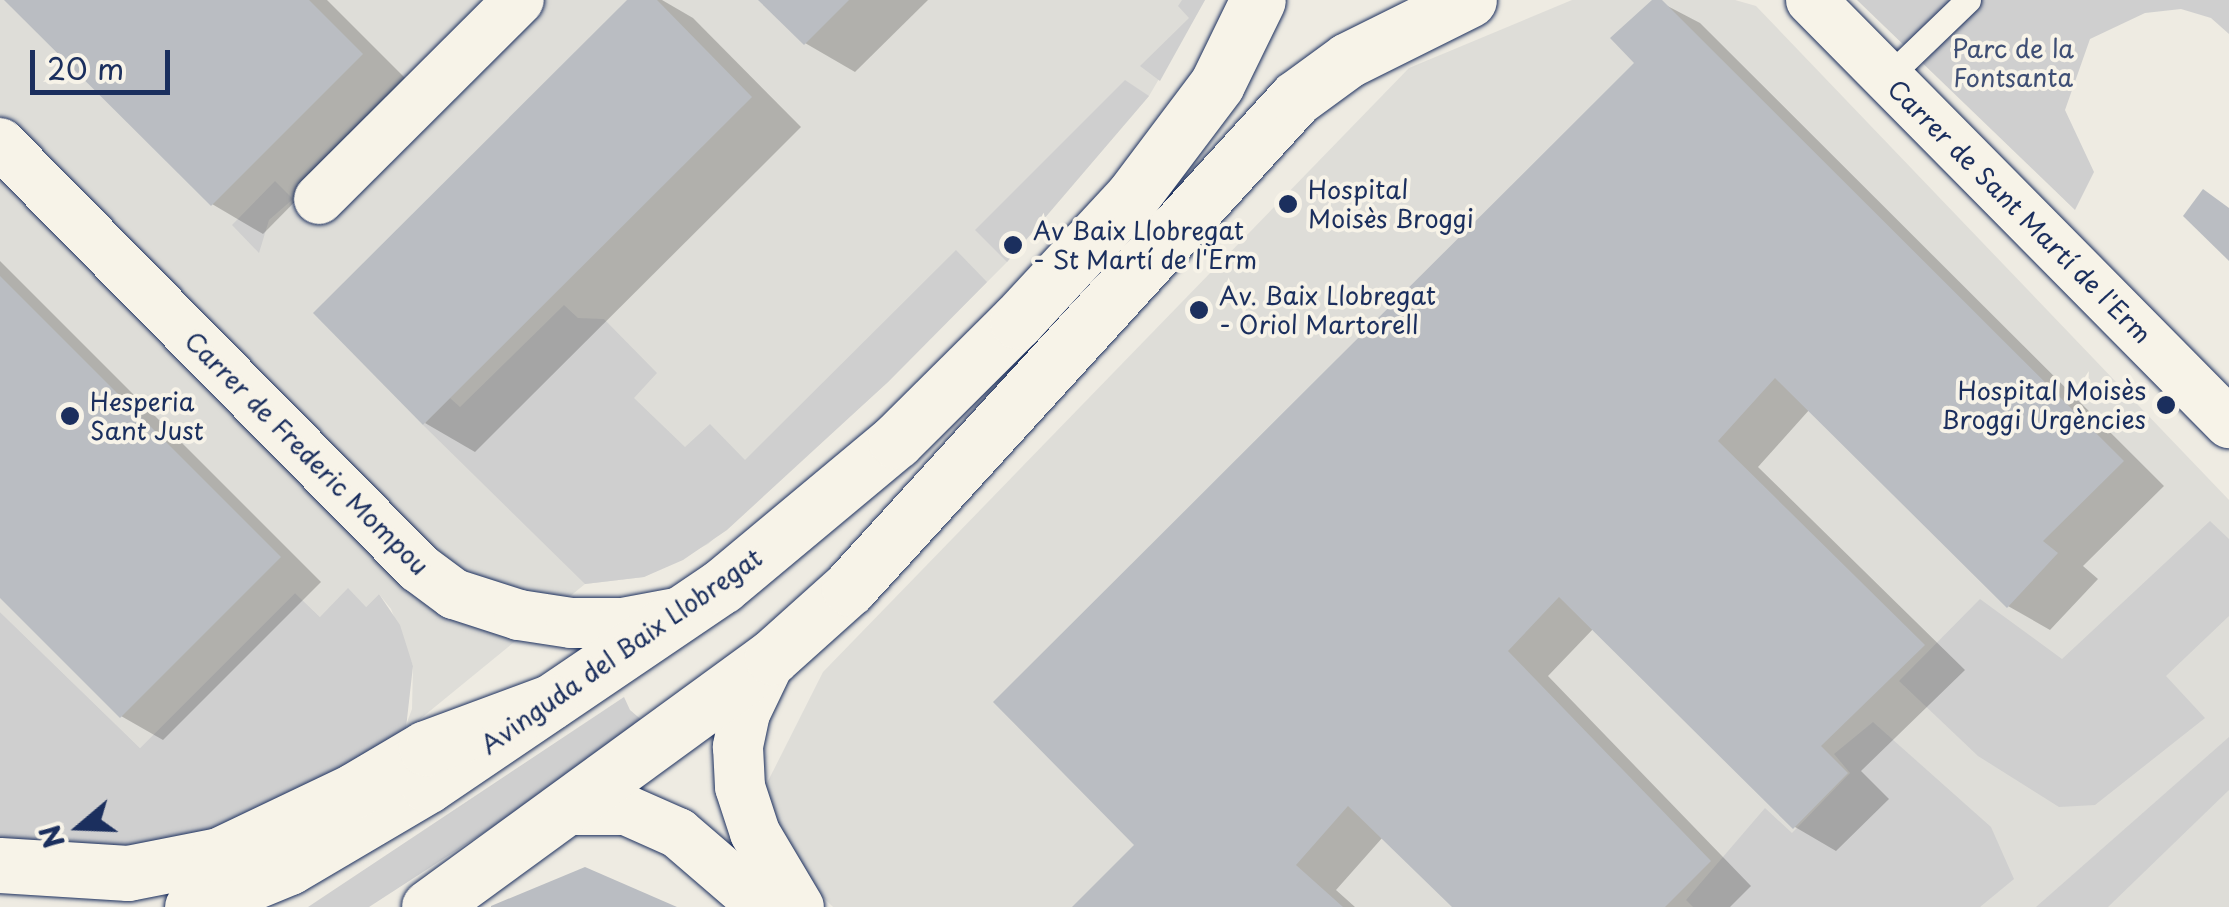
<!DOCTYPE html>
<html>
<head>
<meta charset="utf-8">
<style>
  body { margin:0 }
  #map { position:relative; width:2229px; height:907px; overflow:hidden; background:#eeebe2; font-family:"Playpen Sans",sans-serif }
  div>[style] { position:absolute }
  [style*='--x'] { left:calc(var(--x)*1px); top:calc(var(--y)*1px); width:calc(var(--w)*1px); rotate:calc(var(--a)*1deg) }
  .built>* { inset:0; background:#deddd8 }
  .green>* { inset:0; background:#cfcfcf }
  .shadow>* { inset:0; background:#0003 }
  .building>* { inset:0; background:#babdc2 }
  .roads { filter:drop-shadow(0 0 2px #1b2f5e) drop-shadow(0 0 2px #1b2f5e) }
  .service>* { height:25px; margin:-12.5px; padding:0 12.5px; transform-origin:12.5px; border-radius:12.5px; background:#f7f3e8 }
  .minor>* { height:50px; margin:-25px; padding:0 25px; transform-origin:25px; border-radius:25px; background:#f7f3e8 }
  .tertiary>* { height:55px; margin:-27.5px; padding:0 27.5px; transform-origin:27.5px; border-radius:27.5px; background:#f7f3e8 }
  .motorway>* { height:55px; margin:-27.5px; padding:0 27.5px; transform-origin:27.5px; border-radius:27.5px; background:#f7f3e8 }
  .dots>* { width:28px; height:28px; translate:-50% -50%; box-sizing:border-box; border:5px solid #f7f3e8; border-radius:50% }
  span { translate:-50% -50%; white-space:nowrap; text-align:center; line-height:1.15; -webkit-text-stroke:8px #f7f3e8; paint-order:stroke }
  .park-label { font-size:25px; color:#3f4f75 }
  .poi-label { font-size:25px; color:#1b2f5e }
  .left { translate:0 -50%; text-align:left }
  .right { translate:-100% -50%; text-align:right }
  .street-label { font-size:25px; color:#1b2f5e }
  .north { position:absolute; left:30px; top:777px; width:100px; height:100px; -webkit-text-stroke:8px #f7f3e8; paint-order:stroke; rotate:251deg; font-size:28px; font-weight:700; line-height:40px; text-align:center; color:#1b2f5e }
  .north::after { content:''; display:block; margin:auto; width:35px; height:45px; background:#1b2f5e; clip-path:polygon(50% 0,100% 100%,50% 72%,0 100%) }
  .scale { position:absolute; left:30px; top:50px; width:140px; height:45px; box-sizing:border-box; border:5px solid #1b2f5e; border-top:0; padding-left:12px; font-size:30px; line-height:35px; white-space:nowrap; color:#1b2f5e; -webkit-text-stroke:8px #f7f3e8; paint-order:stroke }
</style>
</head>
<body>
<div id="map">
  <div class="built">
    <div style="clip-path:polygon(0 0,1205px 0,1149px 96px,1007px 262px,888px 382px,708px 544px,644px 577px,585px 584px,403px 733px,412px 709px,413px 666px,391px 609px,379px 594px,366px 607px,320px 617px,295px 593px,140px 748px,0 612px)"></div>
    <div style="clip-path:polygon(1572px 0,1735px 0,1756px 6px,2229px 500px,2229px 907px,833px 907px,781px 856px,760px 797px,823px 672px,1409px 68px)"></div>
  </div>
  <div class="green">
    <div style="clip-path:polygon(1182px 0,1205px 0,1160px 81px,1140px 66px,1189px 18px,1178px 6px)"></div>
    <div style="clip-path:polygon(1857px 0,2229px 0,2229px 34px,2211px 18px,2181px 9px,2145px 13px,2090px 39px,2065px 110px,2094px 172px,2075px 210px)"></div>
    <div style="clip-path:polygon(1125px 80px,1149px 96px,1007px 262px,975px 230px)"></div>
    <div style="clip-path:polygon(275px 181px,293px 199px,269px 220px,259px 253px,232px 225px)"></div>
    <div style="clip-path:polygon(956px 250px,987px 282px,888px 382px,727px 530px,683px 560px,644px 577px,585px 584px,423px 425px,450px 398px,460px 407px,564px 305px,578px 318px,604px 319px,657px 373px,634px 398px,685px 447px,710px 424px,745px 460px)"></div>
    <div style="clip-path:polygon(2210px 521px,2229px 539px,2229px 616px,2166px 676px,2205px 718px,2095px 805px,2059px 807px,1978px 756px,1899px 681px,1980px 599px,2062px 659px)"></div>
    <div style="clip-path:polygon(348px 588px,366px 607px,379px 594px,400px 625px,413px 666px,406px 728px,294px 800px,150px 852px,0 845px,0 612px,140px 748px,295px 593px,320px 617px)"></div>
    <div style="clip-path:polygon(624px 697px,630px 710px,644px 722px,508px 817px,369px 907px,308px 907px)"></div>
    <div style="clip-path:polygon(1873px 722px,1991px 827px,2014px 879px,1980px 907px,1693px 907px,1686px 900px,1765px 808px,1792px 833px,1850px 773px,1834px 754px)"></div>
    <div style="clip-path:polygon(2229px 737px,2229px 790px,2108px 907px,2036px 907px)"></div>
  </div>
  <div class="shadow">
    <div style="clip-path:polygon(8px 0,327px 0,411px 84px,263px 234px,212px 204px)"></div>
    <div style="clip-path:polygon(631px 0,662px 0,693px 18px,801px 127px,475px 452px,425px 423px)"></div>
    <div style="clip-path:polygon(761px 0,928px 0,855px 72px,805px 43px)"></div>
    <div style="clip-path:polygon(1656px 0,1700px 23px,2164px 486px,2083px 566px,2098px 579px,2050px 630px,2008px 606px,1810px 409px,1758px 467px,1965px 670px,1861px 771px,1889px 799px,1836px 851px,1795px 827px,1594px 628px,1548px 676px,1751px 886px,1730px 907px,1455px 907px,1383px 837px,1336px 890px,1355px 907px,1075px 907px,1137px 845px,1637px 63px)"></div>
    <div style="clip-path:polygon(0 261px,321px 582px,163px 740px,121px 716px,0 593px)"></div>
  </div>
  <div class="building">
    <div style="clip-path:polygon(4px 0,309px 0,363px 54px,211px 206px)"></div>
    <div style="clip-path:polygon(627px 0,657px 0,752px 97px,423px 425px,313px 313px)"></div>
    <div style="clip-path:polygon(758px 0,849px 0,804px 45px)"></div>
    <div style="clip-path:polygon(1652px 0,1662px 0,2124px 461px,2043px 541px,2058px 553px,2007px 608px,1775px 378px,1718px 441px,1925px 645px,1821px 746px,1848px 773px,1793px 829px,1559px 597px,1508px 651px,1711px 861px,1665px 907px,1452px 907px,1348px 806px,1296px 865px,1343px 907px,1072px 907px,1134px 845px,993px 702px,1634px 63px,1610px 38px)"></div>
    <div style="clip-path:polygon(2203px 189px,2229px 208px,2229px 261px,2183px 216px)"></div>
    <div style="clip-path:polygon(0 276px,281px 557px,120px 718px,0 598px)"></div>
    <div style="clip-path:polygon(585px 867px,677px 907px,491px 907px,491px 906px)"></div>
  </div>
  <div class="roads">
    <div class="service">
      <div style="--x:1888;--y:77;--w:111;--a:-43.9"></div>
    </div>
    <div class="minor">
      <div style="--x:1811;--y:0;--w:595;--a:45.34"></div>
      <div style="--x:0;--y:143;--w:597;--a:45.41"></div>
      <div style="--x:419;--y:568;--w:44;--a:36.6"></div>
      <div style="--x:454;--y:594;--w:68;--a:17.9"></div>
      <div style="--x:519;--y:615;--w:53;--a:8.7"></div>
      <div style="--x:571;--y:623;--w:51;--a:0"></div>
      <div style="--x:622;--y:623;--w:60;--a:-10.6"></div>
      <div style="--x:319;--y:199;--w:282;--a:-44.9"></div>
      <div style="--x:772;--y:657;--w:62;--a:115.7"></div>
      <div style="--x:745;--y:713;--w:35;--a:102"></div>
      <div style="--x:738;--y:747;--w:40;--a:87.1"></div>
      <div style="--x:740;--y:787;--w:48;--a:71.9"></div>
      <div style="--x:755;--y:833;--w:86;--a:59.3"></div>
      <div style="--x:568;--y:810;--w:58;--a:0"></div>
      <div style="--x:626;--y:810;--w:57;--a:23.9"></div>
      <div style="--x:678;--y:833;--w:113;--a:40.7"></div>
    </div>
    <div class="tertiary">
      <div style="--x:192;--y:907;--w:105;--a:-22.4"></div>
      <div style="--x:289;--y:867;--w:161;--a:-30.5"></div>
      <div style="--x:428;--y:785;--w:355;--a:-34.1"></div>
      <div style="--x:722;--y:586;--w:226;--a:-39.8"></div>
      <div style="--x:896;--y:441;--w:170;--a:-44.8"></div>
      <div style="--x:1017;--y:321;--w:169;--a:-47.2"></div>
      <div style="--x:1132;--y:197;--w:141;--a:-53"></div>
      <div style="--x:1217;--y:84;--w:93;--a:-64"></div>
      <div style="--x:429;--y:907;--w:424;--a:-36.1"></div>
      <div style="--x:772;--y:657;--w:103;--a:-41.9"></div>
      <div style="--x:849;--y:588;--w:663;--a:-47.63"></div>
      <div style="--x:1296;--y:98;--w:64;--a:-36.2"></div>
      <div style="--x:1348;--y:60;--w:135;--a:-26.4"></div>
    </div>
    <div class="motorway">
      <div style="--x:0;--y:865;--w:128;--a:3.6"></div>
      <div style="--x:128;--y:873;--w:93;--a:-11.2"></div>
      <div style="--x:219;--y:855;--w:151;--a:-25.5"></div>
      <div style="--x:355;--y:790;--w:82;--a:-30.6"></div>
      <div style="--x:426;--y:748;--w:132;--a:-20.4"></div>
    </div>
  </div>
  <div class="dots">
    <div style="left:1288px;top:204px;background:#1b2f5e"></div>
    <div style="left:1013px;top:245px;background:#1b2f5e"></div>
    <div style="left:1199px;top:310px;background:#1b2f5e"></div>
    <div style="left:2166px;top:405px;background:#1b2f5e"></div>
    <div style="left:70px;top:416px;background:#1b2f5e"></div>
  </div>
  <div class="park-label">
    <span style="left:2013px;top:63px">Parc de la<br>Fontsanta</span>
  </div>
  <div class="poi-label">
    <span class="left" style="left:1308px;top:204px">Hospital<br>Moisès Broggi</span>
    <span class="left" style="left:1033px;top:245px">Av Baix Llobregat<br>- St Martí de l'Erm</span>
    <span class="left" style="left:1219px;top:310px">Av. Baix Llobregat<br>- Oriol Martorell</span>
    <span class="right" style="left:2146px;top:405px">Hospital Moisès<br>Broggi Urgències</span>
    <span class="left" style="left:90px;top:416px">Hesperia<br>Sant Just</span>
  </div>
  <div class="street-label">
    <span style="left:2020px;top:211px;rotate:45deg">Carrer de Sant Martí de l'Erm</span>
    <span style="left:307px;top:453px;rotate:45deg">Carrer de Frederic Mompou</span>
    <span style="left:621px;top:651px;rotate:-35deg">Avinguda del Baix Llobregat</span>
  </div>
  <div class="north">N</div>
  <div class="scale">20 m</div>
</div>
</body>
</html>
